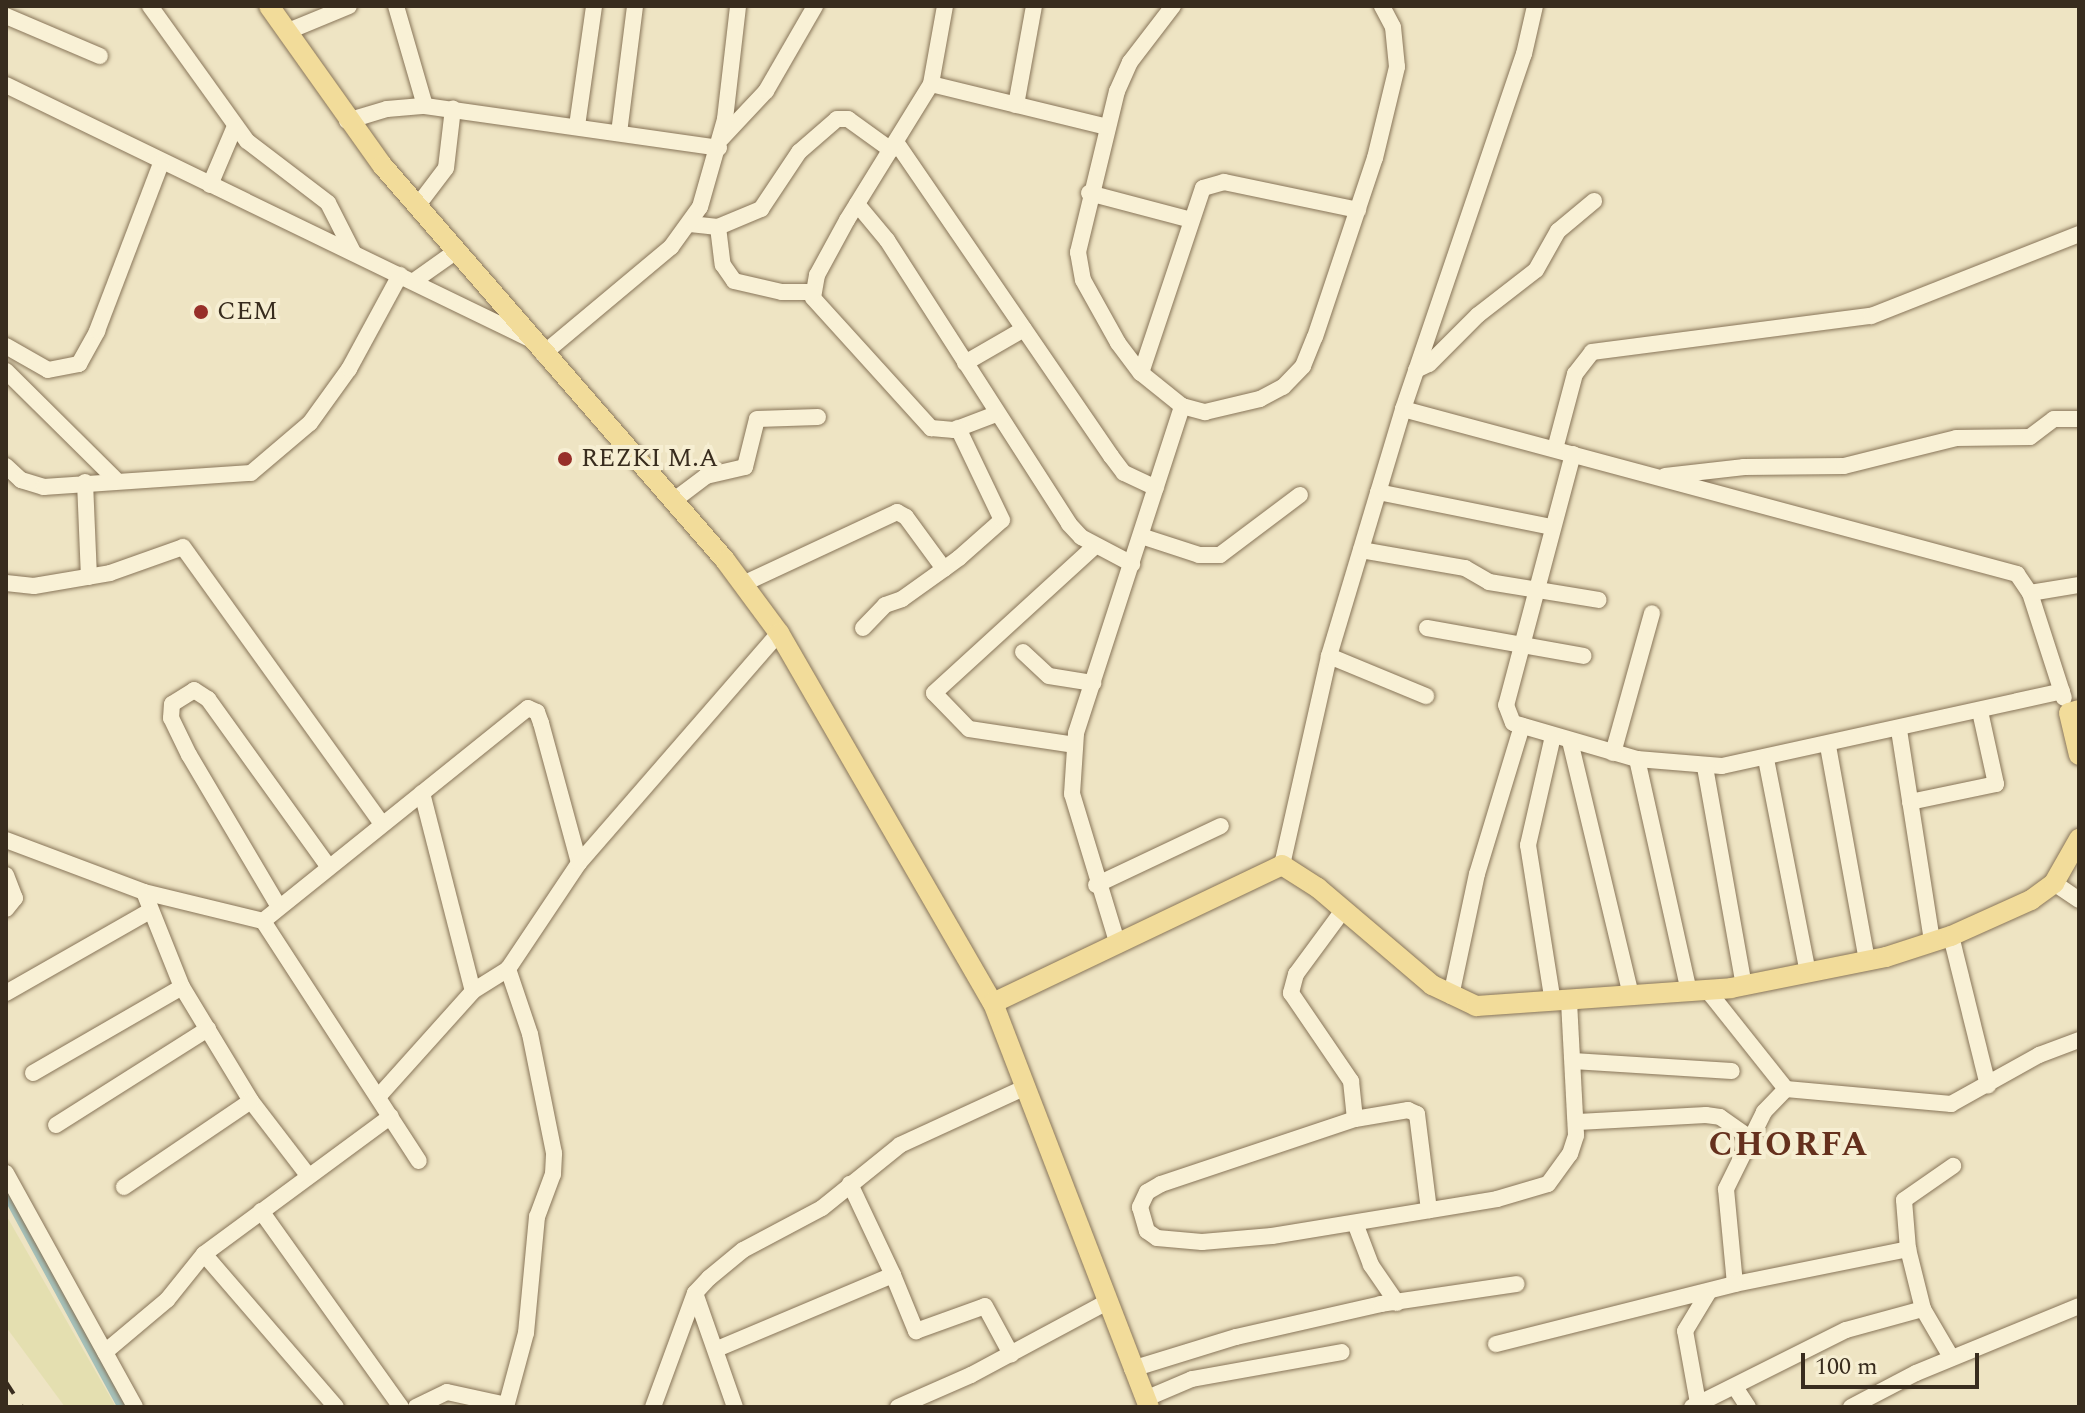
<!DOCTYPE html>
<html>
<head>
<meta charset="utf-8">
<style>
  body { margin:0 }
  #map { position:relative; width:2085px; height:1413px; overflow:hidden; background:#eee4c3; font-family:Spectral,serif }
  div>[style] { position:absolute }
  [style*='--x'] { left:calc(var(--x)*1px); top:calc(var(--y)*1px); width:calc(var(--w)*1px); rotate:calc(var(--a)*1deg) }
  .farmland>* { inset:0; background:#e4dfb0 }
  .canal>* { height:12px; margin:-6px; padding:0 6px; transform-origin:6px; border-radius:6px; background:#a5c1ba }
  .roads { filter:drop-shadow(0 0 2px #887559) drop-shadow(0 0 2px #887559) }
  .minor>* { height:16px; margin:-8px; padding:0 8px; transform-origin:8px; border-radius:8px; background:#f9f1d6 }
  .major>* { height:20px; margin:-10px; padding:0 10px; transform-origin:10px; border-radius:10px; background:#f2dc9a }
  .rail>* { height:4px; margin-top:-2px; transform-origin:0; background:repeating-linear-gradient(90deg,#382c1e 0 14px,transparent 0 28px) }
  .dots>* { width:22px; height:22px; translate:-50% -50%; box-sizing:border-box; border:4px solid #f6eed2; border-radius:50% }
  span { translate:-50% -50%; white-space:nowrap; text-align:center; line-height:1.15; -webkit-text-stroke:8px #f6eed2; paint-order:stroke }
  .poi-label { font-size:26px; color:#382c1e }
  .left { translate:0 -50%; text-align:left }
  .district-label { font-size:34px; color:#65301d; font-weight:700; letter-spacing:2px }
  .frame { position:absolute; inset:0; border:8px solid #382c1e; pointer-events:none }
  .scale { position:absolute; left:1801px; top:1353px; width:178px; height:36px; box-sizing:border-box; border:4px solid #382c1e; border-top:0; padding-left:10px; font-size:24px; line-height:28px; white-space:nowrap; color:#382c1e; -webkit-text-stroke:6px #f6eed2; paint-order:stroke }
</style>
</head>
<body>
<div id="map">
  <div class="farmland">
    <div style="clip-path:polygon(6px 1215px,116px 1407px,65px 1407px,6px 1327px)"></div>
  </div>
  <div class="canal">
    <div style="--x:6;--y:1190;--w:247;--a:61.5"></div>
  </div>
  <div class="roads">
    <div class="minor">
      <div style="--x:150;--y:6;--w:166;--a:54.3"></div>
      <div style="--x:247;--y:141;--w:102;--a:37.4"></div>
      <div style="--x:328;--y:203;--w:55;--a:63"></div>
      <div style="--x:396;--y:6;--w:104;--a:73.8"></div>
      <div style="--x:945;--y:6;--w:79;--a:100.2"></div>
      <div style="--x:931;--y:84;--w:160;--a:121.7"></div>
      <div style="--x:847;--y:220;--w:63;--a:118.6"></div>
      <div style="--x:817;--y:275;--w:23;--a:100"></div>
      <div style="--x:813;--y:298;--w:176;--a:47.8"></div>
      <div style="--x:931;--y:428;--w:23;--a:5"></div>
      <div style="--x:954;--y:430;--w:45;--a:-20.9"></div>
      <div style="--x:1173;--y:6;--w:71;--a:127.5"></div>
      <div style="--x:1130;--y:62;--w:32;--a:114"></div>
      <div style="--x:1117;--y:91;--w:166;--a:103.6"></div>
      <div style="--x:1078;--y:252;--w:28;--a:80"></div>
      <div style="--x:1083;--y:280;--w:72;--a:60.9"></div>
      <div style="--x:1118;--y:343;--w:38;--a:53"></div>
      <div style="--x:1141;--y:373;--w:53;--a:38.8"></div>
      <div style="--x:6;--y:16;--w:102;--a:23.1"></div>
      <div style="--x:286;--y:32;--w:68;--a:-22.4"></div>
      <div style="--x:931;--y:84;--w:181;--a:13.7"></div>
      <div style="--x:6;--y:85;--w:580;--a:25.86"></div>
      <div style="--x:1016;--y:105;--w:101;--a:-79.7"></div>
      <div style="--x:347;--y:121;--w:42;--a:-16.7"></div>
      <div style="--x:387;--y:109;--w:38;--a:-5"></div>
      <div style="--x:425;--y:106;--w:297;--a:8.1"></div>
      <div style="--x:577;--y:126;--w:121;--a:-81.9"></div>
      <div style="--x:619;--y:133;--w:128;--a:-82.8"></div>
      <div style="--x:721;--y:139;--w:66;--a:-46.8"></div>
      <div style="--x:766;--y:91;--w:98;--a:-60"></div>
      <div style="--x:896;--y:142;--w:381;--a:55.6"></div>
      <div style="--x:1111;--y:456;--w:21;--a:53"></div>
      <div style="--x:1124;--y:473;--w:35;--a:25"></div>
      <div style="--x:210;--y:185;--w:64;--a:-67"></div>
      <div style="--x:1089;--y:193;--w:106;--a:14.8"></div>
      <div style="--x:857;--y:204;--w:47;--a:50.2"></div>
      <div style="--x:887;--y:240;--w:337;--a:57.3"></div>
      <div style="--x:1069;--y:524;--w:18;--a:47"></div>
      <div style="--x:1081;--y:537;--w:58;--a:27.9"></div>
      <div style="--x:418;--y:205;--w:46;--a:-52.9"></div>
      <div style="--x:446;--y:168;--w:60;--a:-83.3"></div>
      <div style="--x:690;--y:224;--w:28;--a:6"></div>
      <div style="--x:718;--y:227;--w:47;--a:-22.7"></div>
      <div style="--x:761;--y:209;--w:69;--a:-56.3"></div>
      <div style="--x:799;--y:152;--w:50;--a:-41"></div>
      <div style="--x:837;--y:119;--w:11;--a:0"></div>
      <div style="--x:848;--y:119;--w:53;--a:35.8"></div>
      <div style="--x:718;--y:227;--w:38;--a:83"></div>
      <div style="--x:723;--y:265;--w:19;--a:55"></div>
      <div style="--x:734;--y:281;--w:49;--a:12.9"></div>
      <div style="--x:782;--y:292;--w:30;--a:0"></div>
      <div style="--x:414;--y:281;--w:50;--a:-35.3"></div>
      <div style="--x:6;--y:346;--w:48;--a:29.7"></div>
      <div style="--x:48;--y:370;--w:32;--a:-11"></div>
      <div style="--x:79;--y:364;--w:38;--a:-61"></div>
      <div style="--x:97;--y:331;--w:180;--a:-69.1"></div>
      <div style="--x:543;--y:354;--w:167;--a:-39.9"></div>
      <div style="--x:671;--y:247;--w:49;--a:-54.1"></div>
      <div style="--x:700;--y:207;--w:91;--a:-74.1"></div>
      <div style="--x:725;--y:119;--w:114;--a:-83.4"></div>
      <div style="--x:965;--y:363;--w:68;--a:-30"></div>
      <div style="--x:1416;--y:370;--w:14;--a:-25"></div>
      <div style="--x:1429;--y:364;--w:69;--a:-45"></div>
      <div style="--x:1478;--y:315;--w:73;--a:-37.8"></div>
      <div style="--x:1536;--y:270;--w:45;--a:-60.6"></div>
      <div style="--x:1558;--y:231;--w:47;--a:-39.8"></div>
      <div style="--x:6;--y:371;--w:153;--a:44.7"></div>
      <div style="--x:1141;--y:373;--w:195;--a:-71.5"></div>
      <div style="--x:1203;--y:188;--w:22;--a:-16"></div>
      <div style="--x:1224;--y:182;--w:137;--a:11.8"></div>
      <div style="--x:1403;--y:409;--w:636;--a:15.04"></div>
      <div style="--x:2017;--y:574;--w:23;--a:56"></div>
      <div style="--x:2030;--y:593;--w:110;--a:72.1"></div>
      <div style="--x:1555;--y:449;--w:78;--a:-75.1"></div>
      <div style="--x:1575;--y:374;--w:28;--a:-52"></div>
      <div style="--x:1592;--y:352;--w:281;--a:-7.4"></div>
      <div style="--x:1871;--y:316;--w:224;--a:-21.5"></div>
      <div style="--x:1573;--y:454;--w:260;--a:104.9"></div>
      <div style="--x:1506;--y:705;--w:19;--a:69"></div>
      <div style="--x:1513;--y:723;--w:129;--a:16.2"></div>
      <div style="--x:1637;--y:759;--w:85;--a:4.7"></div>
      <div style="--x:1722;--y:766;--w:348;--a:-12.4"></div>
      <div style="--x:6;--y:466;--w:21;--a:43"></div>
      <div style="--x:21;--y:480;--w:24;--a:17"></div>
      <div style="--x:44;--y:487;--w:207;--a:-3.9"></div>
      <div style="--x:251;--y:473;--w:77;--a:-40.3"></div>
      <div style="--x:310;--y:423;--w:67;--a:-54.2"></div>
      <div style="--x:349;--y:369;--w:107;--a:-61.5"></div>
      <div style="--x:1665;--y:476;--w:80;--a:-6.5"></div>
      <div style="--x:1744;--y:467;--w:100;--a:-0.6"></div>
      <div style="--x:1844;--y:466;--w:115;--a:-14"></div>
      <div style="--x:1956;--y:438;--w:74;--a:-0.8"></div>
      <div style="--x:2030;--y:437;--w:30;--a:-37"></div>
      <div style="--x:2054;--y:419;--w:25;--a:0"></div>
      <div style="--x:85;--y:482;--w:95;--a:87.6"></div>
      <div style="--x:1378;--y:492;--w:177;--a:11.4"></div>
      <div style="--x:673;--y:501;--w:41;--a:-37.1"></div>
      <div style="--x:706;--y:476;--w:40;--a:-13"></div>
      <div style="--x:745;--y:467;--w:49;--a:-76"></div>
      <div style="--x:757;--y:419;--w:61;--a:-1.9"></div>
      <div style="--x:1141;--y:536;--w:61;--a:18.1"></div>
      <div style="--x:1199;--y:555;--w:21;--a:0"></div>
      <div style="--x:1220;--y:555;--w:100;--a:-36.9"></div>
      <div style="--x:1361;--y:550;--w:106;--a:9.8"></div>
      <div style="--x:1465;--y:568;--w:28;--a:30"></div>
      <div style="--x:1489;--y:582;--w:111;--a:9.3"></div>
      <div style="--x:6;--y:583;--w:28;--a:6"></div>
      <div style="--x:34;--y:586;--w:77;--a:-9.7"></div>
      <div style="--x:110;--y:573;--w:77;--a:-19.6"></div>
      <div style="--x:183;--y:547;--w:340;--a:54.3"></div>
      <div style="--x:745;--y:583;--w:168;--a:-25"></div>
      <div style="--x:897;--y:512;--w:10;--a:29"></div>
      <div style="--x:906;--y:517;--w:64;--a:53.8"></div>
      <div style="--x:944;--y:569;--w:19;--a:-36"></div>
      <div style="--x:959;--y:558;--w:57;--a:-41.5"></div>
      <div style="--x:1002;--y:520;--w:102;--a:-115.6"></div>
      <div style="--x:2030;--y:593;--w:50;--a:-9.3"></div>
      <div style="--x:863;--y:628;--w:32;--a:-46"></div>
      <div style="--x:885;--y:605;--w:18;--a:-19"></div>
      <div style="--x:902;--y:599;--w:52;--a:-35.5"></div>
      <div style="--x:1427;--y:628;--w:159;--a:10.1"></div>
      <div style="--x:1023;--y:652;--w:35;--a:43"></div>
      <div style="--x:1049;--y:676;--w:45;--a:9"></div>
      <div style="--x:1329;--y:656;--w:105;--a:22.4"></div>
      <div style="--x:1899;--y:730;--w:214;--a:81.1"></div>
      <div style="--x:1553;--y:736;--w:112;--a:102.9"></div>
      <div style="--x:1528;--y:845;--w:159;--a:81"></div>
      <div style="--x:1570;--y:741;--w:262;--a:76.5"></div>
      <div style="--x:1075;--y:745;--w:107;--a:-171.4"></div>
      <div style="--x:969;--y:729;--w:50;--a:-134.2"></div>
      <div style="--x:934;--y:693;--w:218;--a:-42.4"></div>
      <div style="--x:1828;--y:746;--w:219;--a:79.7"></div>
      <div style="--x:1613;--y:753;--w:145;--a:-74.4"></div>
      <div style="--x:1637;--y:759;--w:239;--a:77.4"></div>
      <div style="--x:1766;--y:759;--w:219;--a:78.9"></div>
      <div style="--x:1705;--y:767;--w:222;--a:79.9"></div>
      <div style="--x:422;--y:793;--w:204;--a:75.6"></div>
      <div style="--x:1910;--y:802;--w:88;--a:-11.8"></div>
      <div style="--x:1996;--y:784;--w:75;--a:-102.4"></div>
      <div style="--x:6;--y:840;--w:147;--a:20.6"></div>
      <div style="--x:144;--y:892;--w:122;--a:13.7"></div>
      <div style="--x:263;--y:921;--w:286;--a:57"></div>
      <div style="--x:1282;--y:865;--w:214;--a:-77.3"></div>
      <div style="--x:1329;--y:656;--w:258;--a:-73.3"></div>
      <div style="--x:1403;--y:409;--w:375;--a:-71.2"></div>
      <div style="--x:1524;--y:54;--w:49;--a:-77.1"></div>
      <div style="--x:6;--y:875;--w:25;--a:69"></div>
      <div style="--x:15;--y:898;--w:14;--a:129"></div>
      <div style="--x:2054;--y:883;--w:30;--a:34"></div>
      <div style="--x:1096;--y:885;--w:138;--a:-25.3"></div>
      <div style="--x:144;--y:892;--w:102;--a:68.2"></div>
      <div style="--x:182;--y:987;--w:133;--a:58.8"></div>
      <div style="--x:251;--y:1101;--w:92;--a:52.5"></div>
      <div style="--x:279;--y:907;--w:177;--a:-120.6"></div>
      <div style="--x:189;--y:755;--w:41;--a:-115.9"></div>
      <div style="--x:171;--y:718;--w:14;--a:-86"></div>
      <div style="--x:172;--y:704;--w:26;--a:-32"></div>
      <div style="--x:194;--y:690;--w:17;--a:33"></div>
      <div style="--x:208;--y:699;--w:206;--a:54.3"></div>
      <div style="--x:1344;--y:909;--w:81;--a:126.4"></div>
      <div style="--x:1296;--y:974;--w:20;--a:105"></div>
      <div style="--x:1291;--y:993;--w:107;--a:55.7"></div>
      <div style="--x:1351;--y:1081;--w:38;--a:84"></div>
      <div style="--x:1355;--y:1119;--w:205;--a:161.5"></div>
      <div style="--x:1161;--y:1184;--w:16;--a:150"></div>
      <div style="--x:1147;--y:1192;--w:17;--a:115"></div>
      <div style="--x:1140;--y:1207;--w:25;--a:74"></div>
      <div style="--x:1147;--y:1231;--w:12;--a:35"></div>
      <div style="--x:1157;--y:1238;--w:45;--a:5.1"></div>
      <div style="--x:1202;--y:1242;--w:70;--a:-4.9"></div>
      <div style="--x:1272;--y:1236;--w:228;--a:-9.3"></div>
      <div style="--x:1497;--y:1199;--w:53;--a:-16.4"></div>
      <div style="--x:1548;--y:1184;--w:37;--a:-54"></div>
      <div style="--x:1570;--y:1154;--w:20;--a:-72"></div>
      <div style="--x:1576;--y:1135;--w:135;--a:-93"></div>
      <div style="--x:263;--y:921;--w:340;--a:-38.8"></div>
      <div style="--x:528;--y:708;--w:10;--a:24"></div>
      <div style="--x:537;--y:712;--w:12;--a:70"></div>
      <div style="--x:541;--y:723;--w:145;--a:74.8"></div>
      <div style="--x:1951;--y:936;--w:154;--a:76.1"></div>
      <div style="--x:1118;--y:945;--w:158;--a:-106.9"></div>
      <div style="--x:1072;--y:794;--w:61;--a:-86.2"></div>
      <div style="--x:1076;--y:733;--w:344;--a:-72"></div>
      <div style="--x:1182;--y:406;--w:24;--a:15"></div>
      <div style="--x:1205;--y:412;--w:57;--a:-13.3"></div>
      <div style="--x:1260;--y:399;--w:26;--a:-28"></div>
      <div style="--x:1283;--y:387;--w:29;--a:-46"></div>
      <div style="--x:1303;--y:366;--w:31;--a:-68"></div>
      <div style="--x:1315;--y:337;--w:189;--a:-71.5"></div>
      <div style="--x:1375;--y:158;--w:94;--a:-76.4"></div>
      <div style="--x:1397;--y:67;--w:40;--a:-95.7"></div>
      <div style="--x:1393;--y:27;--w:24;--a:-118"></div>
      <div style="--x:1708;--y:991;--w:125;--a:51.5"></div>
      <div style="--x:1786;--y:1089;--w:166;--a:5.2"></div>
      <div style="--x:1951;--y:1104;--w:101;--a:-29.1"></div>
      <div style="--x:2039;--y:1055;--w:43;--a:-20.6"></div>
      <div style="--x:6;--y:993;--w:163;--a:-29.7"></div>
      <div style="--x:1451;--y:996;--w:125;--a:-78"></div>
      <div style="--x:1477;--y:874;--w:155;--a:-73.1"></div>
      <div style="--x:1573;--y:1061;--w:159;--a:3.6"></div>
      <div style="--x:33;--y:1073;--w:172;--a:-30"></div>
      <div style="--x:1786;--y:1089;--w:32;--a:134"></div>
      <div style="--x:1764;--y:1112;--w:86;--a:116.3"></div>
      <div style="--x:1726;--y:1189;--w:95;--a:84.6"></div>
      <div style="--x:1735;--y:1284;--w:177;--a:-11.4"></div>
      <div style="--x:378;--y:1097;--w:142;--a:-48.1"></div>
      <div style="--x:473;--y:991;--w:41;--a:-32.2"></div>
      <div style="--x:508;--y:969;--w:128;--a:-56.2"></div>
      <div style="--x:579;--y:863;--w:305;--a:-49"></div>
      <div style="--x:1355;--y:1119;--w:54;--a:-9.6"></div>
      <div style="--x:1408;--y:1110;--w:10;--a:24"></div>
      <div style="--x:1417;--y:1114;--w:97;--a:82.9"></div>
      <div style="--x:1578;--y:1122;--w:128;--a:-3.1"></div>
      <div style="--x:1706;--y:1115;--w:14;--a:8"></div>
      <div style="--x:1720;--y:1117;--w:37;--a:35"></div>
      <div style="--x:56;--y:1125;--w:180;--a:-32.3"></div>
      <div style="--x:6;--y:1173;--w:267;--a:61.1"></div>
      <div style="--x:124;--y:1187;--w:153;--a:-34.1"></div>
      <div style="--x:261;--y:1211;--w:241;--a:54.5"></div>
      <div style="--x:1355;--y:1223;--w:45;--a:69.1"></div>
      <div style="--x:1371;--y:1265;--w:46;--a:55.6"></div>
      <div style="--x:204;--y:1254;--w:202;--a:49.2"></div>
      <div style="--x:893;--y:1275;--w:61;--a:67.7"></div>
      <div style="--x:916;--y:1331;--w:73;--a:-19.9"></div>
      <div style="--x:985;--y:1306;--w:55;--a:61.6"></div>
      <div style="--x:695;--y:1293;--w:121;--a:70.7"></div>
      <div style="--x:1923;--y:1309;--w:62;--a:-104"></div>
      <div style="--x:1908;--y:1249;--w:49;--a:-94.7"></div>
      <div style="--x:1904;--y:1200;--w:60;--a:-34.8"></div>
      <div style="--x:1496;--y:1344;--w:246;--a:-14.1"></div>
      <div style="--x:717;--y:1349;--w:191;--a:-22.8"></div>
      <div style="--x:893;--y:1275;--w:101;--a:-115.3"></div>
      <div style="--x:105;--y:1352;--w:81;--a:-40"></div>
      <div style="--x:167;--y:1300;--w:59;--a:-51.2"></div>
      <div style="--x:204;--y:1254;--w:232;--a:-36.4"></div>
      <div style="--x:1132;--y:1369;--w:109;--a:-17.1"></div>
      <div style="--x:1236;--y:1337;--w:149;--a:-12.8"></div>
      <div style="--x:1381;--y:1304;--w:137;--a:-8.4"></div>
      <div style="--x:1735;--y:1387;--w:24;--a:57"></div>
      <div style="--x:1145;--y:1399;--w:51;--a:-23.1"></div>
      <div style="--x:1192;--y:1379;--w:152;--a:-10.2"></div>
      <div style="--x:1698;--y:1403;--w:73;--a:-100.2"></div>
      <div style="--x:1685;--y:1331;--w:44;--a:-58.8"></div>
      <div style="--x:416;--y:1407;--w:34;--a:-26"></div>
      <div style="--x:447;--y:1392;--w:60;--a:12.4"></div>
      <div style="--x:506;--y:1407;--w:77;--a:-74.9"></div>
      <div style="--x:526;--y:1333;--w:117;--a:-84.6"></div>
      <div style="--x:537;--y:1217;--w:46;--a:-69.6"></div>
      <div style="--x:553;--y:1174;--w:21;--a:-87"></div>
      <div style="--x:554;--y:1153;--w:121;--a:-101.4"></div>
      <div style="--x:530;--y:1034;--w:69;--a:-108.7"></div>
      <div style="--x:653;--y:1407;--w:121;--a:-69.8"></div>
      <div style="--x:695;--y:1293;--w:21;--a:-47"></div>
      <div style="--x:709;--y:1278;--w:44;--a:-39.5"></div>
      <div style="--x:743;--y:1250;--w:89;--a:-28"></div>
      <div style="--x:822;--y:1208;--w:100;--a:-38.9"></div>
      <div style="--x:900;--y:1145;--w:136;--a:-24.7"></div>
      <div style="--x:898;--y:1407;--w:80;--a:-23.7"></div>
      <div style="--x:971;--y:1375;--w:152;--a:-28.2"></div>
      <div style="--x:1692;--y:1407;--w:172;--a:-26.6"></div>
      <div style="--x:1846;--y:1330;--w:80;--a:-15.3"></div>
      <div style="--x:1923;--y:1309;--w:56;--a:59.7"></div>
      <div style="--x:1851;--y:1407;--w:73;--a:-27.6"></div>
      <div style="--x:1916;--y:1373;--w:176;--a:-22.3"></div>
    </div>
    <div class="major">
      <div style="--x:269;--y:6;--w:195;--a:54.6"></div>
      <div style="--x:382;--y:165;--w:523;--a:49.03"></div>
      <div style="--x:725;--y:560;--w:91;--a:53.5"></div>
      <div style="--x:779;--y:633;--w:427;--a:60"></div>
      <div style="--x:993;--y:1003;--w:433;--a:68.9"></div>
      <div style="--x:2079;--y:710;--w:10;--a:163"></div>
      <div style="--x:2069;--y:713;--w:43;--a:76.6"></div>
      <div style="--x:993;--y:1003;--w:320;--a:-25.5"></div>
      <div style="--x:1282;--y:865;--w:43;--a:32.6"></div>
      <div style="--x:1318;--y:888;--w:150;--a:40.4"></div>
      <div style="--x:1432;--y:985;--w:49;--a:25.5"></div>
      <div style="--x:1476;--y:1006;--w:256;--a:-4"></div>
      <div style="--x:1731;--y:988;--w:158;--a:-11.3"></div>
      <div style="--x:1886;--y:957;--w:68;--a:-17.9"></div>
      <div style="--x:1951;--y:936;--w:88;--a:-24.2"></div>
      <div style="--x:2031;--y:900;--w:29;--a:-36"></div>
      <div style="--x:2054;--y:883;--w:51;--a:-60.4"></div>
    </div>
  </div>
  <div class="rail">
    <div style="--x:6;--y:1382;--w:30;--a:57"></div>
  </div>
  <div class="dots">
    <div style="left:201px;top:312px;background:#972f29"></div>
    <div style="left:565px;top:459px;background:#972f29"></div>
  </div>
  <div class="poi-label">
    <span class="left" style="left:217px;top:312px">CEM</span>
    <span class="left" style="left:581px;top:459px">REZKI M.A</span>
  </div>
  <div class="district-label">
    <span style="left:1789px;top:1146px">CHORFA</span>
  </div>
  <div class="frame"></div>
  <div class="scale">100 m</div>
</div>
</body>
</html>
